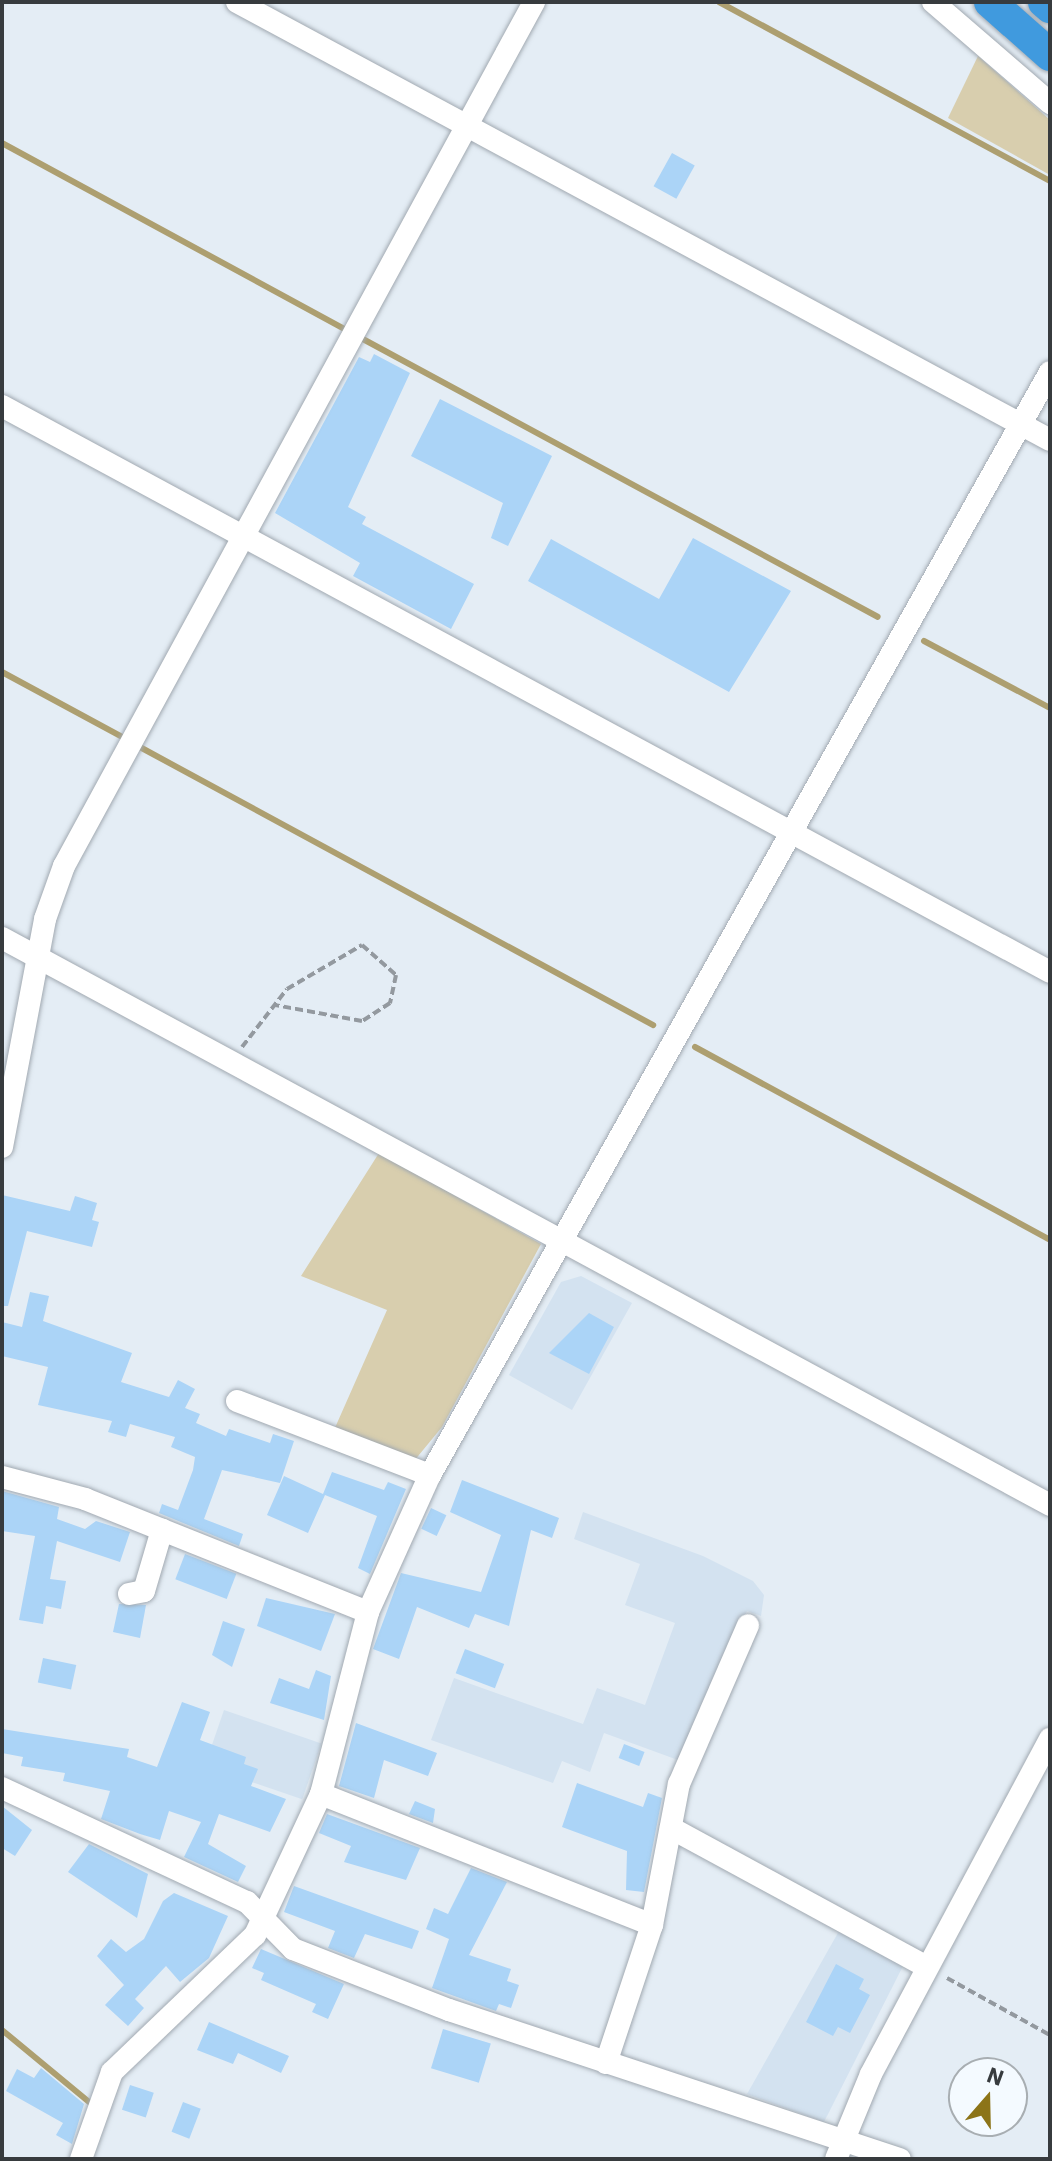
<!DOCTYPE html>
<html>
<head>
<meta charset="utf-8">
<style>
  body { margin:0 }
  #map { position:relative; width:1052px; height:2161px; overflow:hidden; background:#e4edf5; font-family:"IBM Plex Sans",sans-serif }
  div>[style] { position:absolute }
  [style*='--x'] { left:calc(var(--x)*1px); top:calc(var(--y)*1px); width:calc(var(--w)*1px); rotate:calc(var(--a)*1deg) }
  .built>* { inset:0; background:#d3e2f0; transform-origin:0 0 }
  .green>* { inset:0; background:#d8ceae }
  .stream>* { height:6px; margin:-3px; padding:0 3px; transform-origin:3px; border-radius:3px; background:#ad9f70 }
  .building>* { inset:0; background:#abd4f7; transform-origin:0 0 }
  .path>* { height:4px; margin-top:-2px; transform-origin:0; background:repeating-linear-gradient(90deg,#93999f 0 8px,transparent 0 12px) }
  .roads { filter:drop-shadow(0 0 2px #a1a9b1) drop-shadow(0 0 2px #a1a9b1) }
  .minor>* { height:22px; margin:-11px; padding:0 11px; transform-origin:11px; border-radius:11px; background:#fff }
  .highway>* { height:32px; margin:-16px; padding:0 16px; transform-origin:16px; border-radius:16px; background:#409ade }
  span { translate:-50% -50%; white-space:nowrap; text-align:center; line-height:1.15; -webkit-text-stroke:8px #f4faff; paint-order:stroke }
  .frame { position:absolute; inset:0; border:4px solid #373b3e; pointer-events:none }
  .north { position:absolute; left:948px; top:2057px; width:80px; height:80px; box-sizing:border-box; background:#f4faff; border:2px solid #a8aeb2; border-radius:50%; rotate:20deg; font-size:22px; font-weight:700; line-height:32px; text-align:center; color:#373b3e }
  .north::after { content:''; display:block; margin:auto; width:28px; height:36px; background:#8c7418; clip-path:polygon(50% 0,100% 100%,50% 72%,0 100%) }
</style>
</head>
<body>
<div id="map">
  <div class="built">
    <div style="clip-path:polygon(581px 1276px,632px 1303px,572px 1410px,509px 1375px,561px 1282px)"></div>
    <div style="clip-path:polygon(583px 1512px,703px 1556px,753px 1581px,764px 1595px,761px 1616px,747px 1611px,678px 1760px,604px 1733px,590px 1772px,562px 1761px,553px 1783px,431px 1740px,454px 1678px,583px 1724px,597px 1688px,645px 1705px,675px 1623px,625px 1605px,640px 1564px,574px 1539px)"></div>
    <div style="left:224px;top:1710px;width:103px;height:59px;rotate:19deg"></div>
    <div style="clip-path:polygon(839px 1931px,903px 1966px,824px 2122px,747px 2094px)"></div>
  </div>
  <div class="green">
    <div style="clip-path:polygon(978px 56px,1050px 120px,1050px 175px,948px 118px)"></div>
    <div style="clip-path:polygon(379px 1153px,541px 1244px,442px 1427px,414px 1461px,334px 1430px,387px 1310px,301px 1276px)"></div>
  </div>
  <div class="stream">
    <div style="--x:719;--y:2;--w:376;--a:28.4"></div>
    <div style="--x:2;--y:143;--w:392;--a:28.5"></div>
    <div style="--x:361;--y:338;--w:587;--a:28.35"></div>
    <div style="--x:924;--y:641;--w:143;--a:28"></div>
    <div style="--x:2;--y:672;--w:136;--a:28.4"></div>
    <div style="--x:138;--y:746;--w:586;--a:28.45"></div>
    <div style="--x:695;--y:1047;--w:404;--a:28.5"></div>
    <div style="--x:2;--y:2030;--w:113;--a:39.6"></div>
  </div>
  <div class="building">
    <div style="left:672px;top:153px;width:26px;height:38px;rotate:29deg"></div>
    <div style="clip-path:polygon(374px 354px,410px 373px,348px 507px,366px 517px,362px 524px,474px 584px,451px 629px,353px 576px,360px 563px,275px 513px,359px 357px,370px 362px)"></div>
    <div style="clip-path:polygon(440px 399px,552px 456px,508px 546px,491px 538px,503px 503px,411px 456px)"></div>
    <div style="clip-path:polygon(693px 538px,791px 591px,729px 692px,528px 581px,551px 539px,659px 599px)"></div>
    <div style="clip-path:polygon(2px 1195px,70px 1211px,75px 1196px,97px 1203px,92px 1220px,99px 1222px,92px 1247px,27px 1231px,8px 1306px,2px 1306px)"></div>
    <div style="clip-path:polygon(30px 1292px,49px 1296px,43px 1321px,132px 1353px,121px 1382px,169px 1397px,178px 1380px,195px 1389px,185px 1408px,200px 1414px,196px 1423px,226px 1436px,229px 1429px,270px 1443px,273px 1434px,294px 1441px,280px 1483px,222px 1470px,204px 1519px,243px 1534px,239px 1546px,159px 1513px,162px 1504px,178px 1510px,193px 1470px,195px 1457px,171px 1447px,175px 1437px,130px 1424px,126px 1437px,108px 1432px,112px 1421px,38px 1405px,48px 1367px,2px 1356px,2px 1322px,22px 1327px)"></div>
    <div style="clip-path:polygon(589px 1313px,614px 1327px,589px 1374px,549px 1353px)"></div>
    <div style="clip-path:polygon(332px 1472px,384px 1490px,388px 1482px,406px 1489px,370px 1574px,358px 1568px,377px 1516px,325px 1495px,308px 1533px,267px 1515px,284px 1476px,323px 1494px)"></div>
    <div style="clip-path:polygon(462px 1480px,559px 1518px,552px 1538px,531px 1530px,509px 1626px,475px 1614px,469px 1628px,417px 1607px,399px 1659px,373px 1649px,401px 1573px,481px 1592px,501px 1535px,450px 1512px)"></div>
    <div style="clip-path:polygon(2px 1491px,59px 1507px,57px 1519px,85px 1529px,96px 1521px,130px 1532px,120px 1562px,57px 1541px,50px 1579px,66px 1581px,61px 1609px,46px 1606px,43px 1624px,19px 1620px,35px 1536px,2px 1531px)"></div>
    <div style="left:431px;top:1508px;width:17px;height:23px;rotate:25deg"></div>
    <div style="left:185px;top:1554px;width:55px;height:27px;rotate:21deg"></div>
    <div style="clip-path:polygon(266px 1598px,335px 1614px,321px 1651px,257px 1626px)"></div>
    <div style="clip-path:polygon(119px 1604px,146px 1605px,140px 1638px,113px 1632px)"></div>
    <div style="clip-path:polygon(223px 1621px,245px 1629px,232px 1667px,212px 1655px)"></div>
    <div style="left:465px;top:1649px;width:42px;height:26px;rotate:21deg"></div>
    <div style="left:43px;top:1658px;width:34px;height:25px;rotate:12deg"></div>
    <div style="clip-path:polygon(316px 1670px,331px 1676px,324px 1720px,270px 1703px,279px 1678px,309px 1689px)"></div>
    <div style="clip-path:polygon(182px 1702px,210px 1712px,200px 1740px,246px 1757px,244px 1764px,258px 1769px,251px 1786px,286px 1799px,270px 1832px,219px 1814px,208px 1844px,246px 1866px,238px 1882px,184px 1857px,201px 1822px,169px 1811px,160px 1840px,140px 1834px,101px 1819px,110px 1791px,63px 1781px,65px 1773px,21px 1766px,23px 1757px,2px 1753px,2px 1729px,129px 1749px,127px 1757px,157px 1767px)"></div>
    <div style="clip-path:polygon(356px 1723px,437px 1753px,428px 1776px,384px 1760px,374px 1798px,339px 1786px)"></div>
    <div style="left:624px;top:1744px;width:22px;height:15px;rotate:21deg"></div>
    <div style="clip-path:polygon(577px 1783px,643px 1807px,648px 1793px,662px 1798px,644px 1892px,626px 1890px,627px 1851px,562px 1827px)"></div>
    <div style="clip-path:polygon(415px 1801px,435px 1809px,433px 1823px,409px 1814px)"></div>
    <div style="clip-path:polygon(2px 1806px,32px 1830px,15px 1856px,2px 1848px)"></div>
    <div style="clip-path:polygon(327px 1814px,420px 1848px,406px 1880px,344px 1862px,351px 1846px,319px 1833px)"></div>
    <div style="clip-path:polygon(89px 1844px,148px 1874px,137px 1918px,68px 1872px)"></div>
    <div style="clip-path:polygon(471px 1868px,507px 1882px,469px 1955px,511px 1969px,507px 1981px,519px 1985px,511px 2008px,499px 2004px,496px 2011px,432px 1988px,449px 1939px,426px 1929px,434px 1908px,448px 1914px)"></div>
    <div style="clip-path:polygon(294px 1886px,419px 1931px,412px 1949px,365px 1934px,354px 1958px,328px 1948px,335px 1931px,284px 1912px)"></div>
    <div style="clip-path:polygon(174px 1893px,228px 1916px,209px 1958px,180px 1982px,166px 1966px,135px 1999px,144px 2008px,128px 2026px,105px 2005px,124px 1985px,97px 1956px,111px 1939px,126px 1952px,144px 1939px,163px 1901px)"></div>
    <div style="clip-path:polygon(261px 1949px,344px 1984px,328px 2019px,312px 2012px,316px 2004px,261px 1980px,264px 1973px,252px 1968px)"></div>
    <div style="clip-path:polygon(836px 1964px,864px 1979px,859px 1989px,870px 1995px,850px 2033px,838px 2027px,833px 2036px,806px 2022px)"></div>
    <div style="clip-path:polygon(209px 2022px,289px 2056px,281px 2073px,238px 2053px,233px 2064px,197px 2050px)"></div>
    <div style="left:443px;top:2029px;width:50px;height:41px;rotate:17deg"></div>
    <div style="clip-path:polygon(41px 2068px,84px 2104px,72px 2144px,56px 2135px,63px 2123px,6px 2091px,17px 2069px,34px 2078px)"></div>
    <div style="left:130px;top:2085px;width:25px;height:26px;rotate:18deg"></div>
    <div style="left:183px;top:2102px;width:19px;height:32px;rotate:21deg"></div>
  </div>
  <div class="path">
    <div style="--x:242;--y:1047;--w:73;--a:-52.2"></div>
    <div style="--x:287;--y:989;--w:87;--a:-30.4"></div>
    <div style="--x:362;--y:945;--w:45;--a:41.4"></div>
    <div style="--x:396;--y:975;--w:29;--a:102"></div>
    <div style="--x:390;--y:1003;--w:33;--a:147"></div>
    <div style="--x:362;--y:1021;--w:88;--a:-169.6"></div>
    <div style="--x:947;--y:1978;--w:118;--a:29"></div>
  </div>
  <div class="roads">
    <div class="minor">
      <div style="--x:237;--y:2;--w:923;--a:28.31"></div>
      <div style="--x:933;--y:2;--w:155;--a:40.8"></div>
      <div style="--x:2;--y:406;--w:1191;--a:28.37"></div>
      <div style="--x:2;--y:938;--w:1192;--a:28.41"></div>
      <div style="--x:2;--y:1147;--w:232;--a:-79.3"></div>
      <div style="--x:45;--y:919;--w:56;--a:-70.3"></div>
      <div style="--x:64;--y:866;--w:984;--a:-61.45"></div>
      <div style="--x:237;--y:1401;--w:207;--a:21"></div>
      <div style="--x:2;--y:1477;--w:86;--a:14.8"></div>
      <div style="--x:85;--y:1499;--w:305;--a:21.8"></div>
      <div style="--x:129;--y:1594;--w:15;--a:-11"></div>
      <div style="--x:144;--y:1591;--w:64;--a:-73.6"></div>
      <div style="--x:2;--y:1788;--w:270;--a:25"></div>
      <div style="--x:247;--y:1902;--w:66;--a:45.6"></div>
      <div style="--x:293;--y:1949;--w:168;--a:21.4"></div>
      <div style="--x:449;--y:2010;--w:475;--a:18.3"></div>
      <div style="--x:321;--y:1794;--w:356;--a:21.6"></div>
      <div style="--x:671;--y:1828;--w:291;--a:28.5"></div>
      <div style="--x:606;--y:2063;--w:145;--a:-71.6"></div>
      <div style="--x:652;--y:1925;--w:144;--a:-79.2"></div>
      <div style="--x:679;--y:1784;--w:173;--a:-66.5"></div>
      <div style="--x:81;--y:2159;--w:92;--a:-70.4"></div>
      <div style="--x:112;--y:2072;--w:198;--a:-43.8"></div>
      <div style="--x:255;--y:1935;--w:156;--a:-64.9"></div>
      <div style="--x:321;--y:1794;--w:188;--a:-75.5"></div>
      <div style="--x:368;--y:1612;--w:150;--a:-65.7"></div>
      <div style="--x:430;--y:1475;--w:1265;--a:-60.66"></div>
      <div style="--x:836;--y:2159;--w:92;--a:-67.6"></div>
      <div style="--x:871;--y:2074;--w:380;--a:-61.9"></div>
    </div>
    <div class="highway">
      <div style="--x:990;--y:2;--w:80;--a:41.5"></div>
      <div style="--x:1044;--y:2;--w:8;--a:40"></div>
    </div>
  </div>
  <div class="frame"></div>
  <div class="north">N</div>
</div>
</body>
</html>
